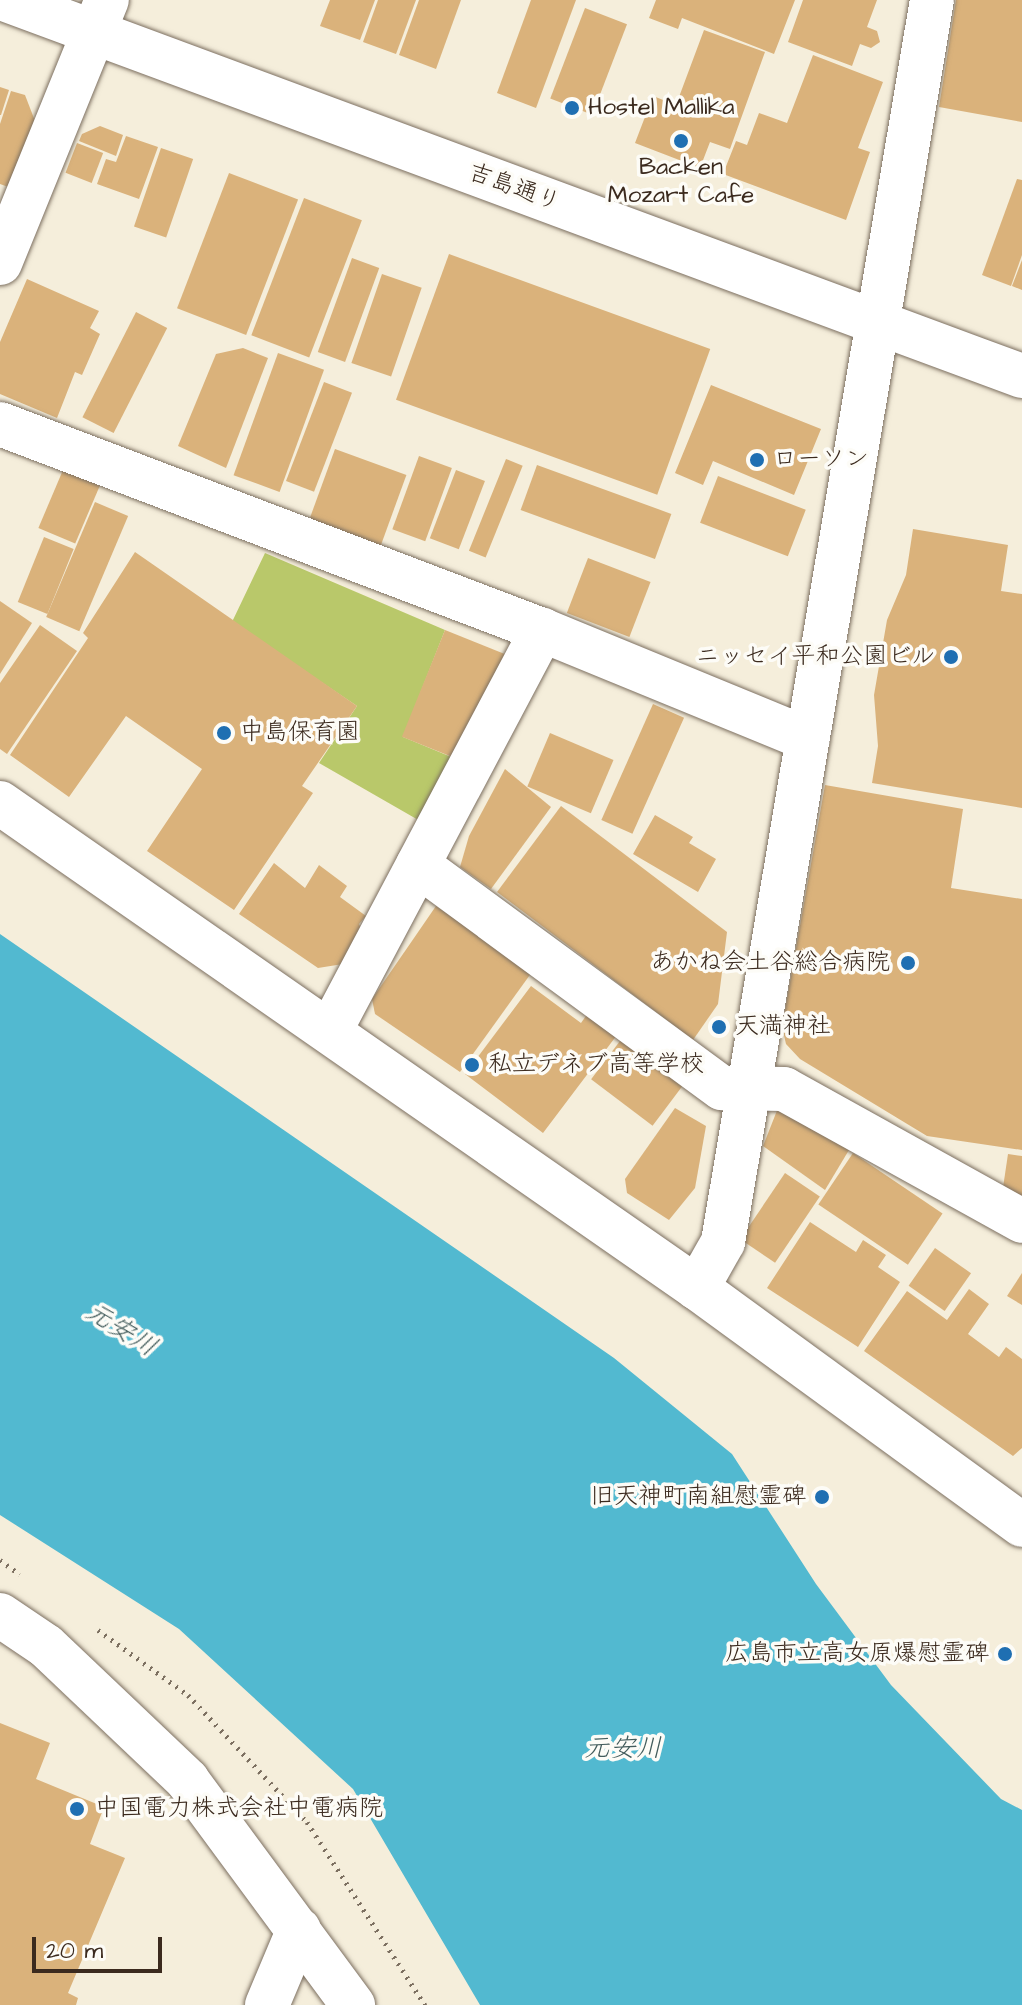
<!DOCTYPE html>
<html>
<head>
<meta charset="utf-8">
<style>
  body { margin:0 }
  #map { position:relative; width:1022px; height:2005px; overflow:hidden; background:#f5eedb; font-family:"Architects Daughter","Klee One",sans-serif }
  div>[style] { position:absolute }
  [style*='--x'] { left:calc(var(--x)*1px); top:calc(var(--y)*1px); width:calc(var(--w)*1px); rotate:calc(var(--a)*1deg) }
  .green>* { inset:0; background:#b9c86a }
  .water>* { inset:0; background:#52b9d0 }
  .building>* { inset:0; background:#dab27b; transform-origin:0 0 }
  .path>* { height:5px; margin-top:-2.5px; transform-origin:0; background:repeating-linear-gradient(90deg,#7c6f60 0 2px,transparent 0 8px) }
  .roads { filter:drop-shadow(0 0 2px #7c6f60) drop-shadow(0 0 2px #7c6f60) }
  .minor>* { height:44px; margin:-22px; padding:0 22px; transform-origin:22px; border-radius:22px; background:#fff }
  .dots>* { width:22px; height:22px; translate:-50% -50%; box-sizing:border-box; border:4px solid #fdfcf7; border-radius:50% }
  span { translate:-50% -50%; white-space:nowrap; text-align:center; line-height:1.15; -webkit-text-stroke:7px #fdfcf7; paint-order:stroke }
  .poi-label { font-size:24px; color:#3b2a1e }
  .left { translate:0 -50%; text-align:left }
  .right { translate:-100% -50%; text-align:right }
  .street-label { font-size:24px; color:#3b2a1e }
  .water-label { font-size:26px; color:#435c5c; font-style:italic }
  .scale { position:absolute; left:32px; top:1937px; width:130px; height:36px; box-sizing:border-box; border:4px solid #3b2a1e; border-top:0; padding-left:10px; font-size:24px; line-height:28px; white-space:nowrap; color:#3b2a1e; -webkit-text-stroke:6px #fdfcf7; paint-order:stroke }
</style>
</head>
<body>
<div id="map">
  <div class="green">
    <div style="clip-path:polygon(265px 553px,445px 630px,403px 737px,461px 761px,427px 825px,319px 763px,357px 706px,232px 622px)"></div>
  </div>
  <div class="water">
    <div style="clip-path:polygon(0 934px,614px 1358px,732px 1454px,816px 1584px,891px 1685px,1001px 1799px,1022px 1810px,1022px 2005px,480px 2005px,353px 1789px,179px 1629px,0 1515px)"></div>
  </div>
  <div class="building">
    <div style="clip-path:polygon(330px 0,375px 0,360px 40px,320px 26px)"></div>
    <div style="clip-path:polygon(378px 0,416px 0,396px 54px,363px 42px)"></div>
    <div style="clip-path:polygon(419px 0,461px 0,436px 69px,399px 55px)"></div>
    <div style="clip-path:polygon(531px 0,576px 0,536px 108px,497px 93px)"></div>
    <div style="clip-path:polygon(656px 0,795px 0,774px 54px,682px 18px,678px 29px,649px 18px)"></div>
    <div style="clip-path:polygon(803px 0,877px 0,867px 27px,877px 31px,880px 42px,871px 48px,860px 44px,852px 66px,788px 42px)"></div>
    <div style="clip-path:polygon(956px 0,1022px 0,1022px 122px,939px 107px)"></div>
    <div style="left:585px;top:8px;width:45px;height:97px;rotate:21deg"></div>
    <div style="clip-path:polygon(704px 30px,765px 52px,730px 149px,710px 142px,700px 168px,635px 143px,653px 96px,676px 105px)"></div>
    <div style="clip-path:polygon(813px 55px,883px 82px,858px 148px,870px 152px,846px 220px,723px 174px,736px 141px,747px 145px,759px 113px,787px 123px)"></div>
    <div style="clip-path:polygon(0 87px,9px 90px,1px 115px,0 115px)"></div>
    <div style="clip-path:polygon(11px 91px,25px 95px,35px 121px,11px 188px,0 184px,0 124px)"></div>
    <div style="clip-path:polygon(100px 126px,123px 135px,116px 156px,79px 141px,82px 134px)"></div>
    <div style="clip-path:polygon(126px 136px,158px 147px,139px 199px,97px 184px,106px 159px,116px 162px)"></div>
    <div style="left:77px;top:143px;width:28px;height:32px;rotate:21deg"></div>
    <div style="left:161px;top:148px;width:34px;height:83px;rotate:19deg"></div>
    <div style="left:229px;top:173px;width:74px;height:145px;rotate:21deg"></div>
    <div style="clip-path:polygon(1017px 179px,1022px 180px,1022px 255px,1011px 286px,982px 275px)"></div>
    <div style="left:304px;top:198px;width:62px;height:147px;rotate:21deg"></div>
    <div style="left:449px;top:254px;width:278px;height:155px;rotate:20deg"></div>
    <div style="left:352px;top:258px;width:29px;height:100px;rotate:20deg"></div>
    <div style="clip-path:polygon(1022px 260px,1022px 290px,1012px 286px)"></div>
    <div style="left:382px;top:274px;width:42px;height:94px;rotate:19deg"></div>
    <div style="clip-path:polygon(27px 279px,99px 311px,90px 328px,100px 334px,82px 375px,75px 372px,57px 418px,0 394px,0 342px)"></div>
    <div style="left:136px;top:312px;width:35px;height:118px;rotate:27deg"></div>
    <div style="clip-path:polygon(243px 348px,268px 358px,226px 468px,178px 446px,216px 354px)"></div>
    <div style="left:278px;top:353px;width:49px;height:130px;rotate:20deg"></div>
    <div style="left:324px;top:382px;width:30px;height:106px;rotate:21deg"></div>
    <div style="clip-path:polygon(711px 385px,821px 429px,794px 495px,713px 461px,703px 485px,675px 473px)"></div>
    <div style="left:335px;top:449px;width:76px;height:76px;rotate:20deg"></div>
    <div style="left:419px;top:456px;width:35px;height:78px;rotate:20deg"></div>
    <div style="left:506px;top:459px;width:18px;height:99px;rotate:22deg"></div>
    <div style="left:537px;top:465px;width:143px;height:48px;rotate:20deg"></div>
    <div style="left:63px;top:470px;width:40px;height:63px;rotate:23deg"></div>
    <div style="left:456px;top:470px;width:31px;height:73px;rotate:21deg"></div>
    <div style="left:718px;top:476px;width:94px;height:50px;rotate:21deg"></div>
    <div style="left:95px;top:502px;width:36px;height:125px;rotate:23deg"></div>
    <div style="clip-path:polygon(913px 529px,1008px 545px,1001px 591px,1022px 594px,1022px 808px,872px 783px,878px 746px,874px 695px,887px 620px,906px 575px)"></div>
    <div style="left:44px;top:537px;width:32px;height:70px;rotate:22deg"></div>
    <div style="clip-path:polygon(135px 552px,357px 706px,302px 786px,313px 793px,234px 910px,147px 851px,202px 769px,126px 716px,69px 797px,10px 755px,88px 638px,83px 633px)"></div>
    <div style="left:588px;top:558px;width:67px;height:59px;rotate:21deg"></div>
    <div style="clip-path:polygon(0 601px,32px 623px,0 674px)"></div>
    <div style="clip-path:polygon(40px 625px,77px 651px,7px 754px,0 749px,0 683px)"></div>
    <div style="left:445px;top:630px;width:65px;height:115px;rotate:22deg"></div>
    <div style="left:653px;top:704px;width:34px;height:127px;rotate:24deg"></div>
    <div style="left:550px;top:733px;width:69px;height:58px;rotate:23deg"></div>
    <div style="clip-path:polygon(505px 769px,551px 807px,491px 889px,460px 867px,469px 836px)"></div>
    <div style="clip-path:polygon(825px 785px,963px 809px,951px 888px,1022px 899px,1022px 1150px,927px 1136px,800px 1059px,786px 1044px,782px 1027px)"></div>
    <div style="clip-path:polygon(561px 806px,727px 932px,718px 1004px,693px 1040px,497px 892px)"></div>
    <div style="clip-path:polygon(655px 815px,693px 837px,689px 843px,716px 859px,698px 892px,633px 854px)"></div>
    <div style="clip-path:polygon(274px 863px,305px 888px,319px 865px,347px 886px,340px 897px,366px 916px,359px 924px,363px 933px,343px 964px,318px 968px,239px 914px)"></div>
    <div style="clip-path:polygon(436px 906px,532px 972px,460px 1072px,375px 1014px,372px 999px)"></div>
    <div style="clip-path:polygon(531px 986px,581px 1023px,588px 1013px,617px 1035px,543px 1133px,465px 1074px)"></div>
    <div style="left:623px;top:1037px;width:77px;height:53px;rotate:37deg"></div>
    <div style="clip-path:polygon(780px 1103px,849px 1150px,825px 1190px,763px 1146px)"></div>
    <div style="clip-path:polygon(675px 1108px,706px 1126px,695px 1188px,669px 1220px,627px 1193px,625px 1179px)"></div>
    <div style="left:853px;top:1153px;width:108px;height:62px;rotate:34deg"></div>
    <div style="clip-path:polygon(1008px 1154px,1022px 1156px,1022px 1204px,1001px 1201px)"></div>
    <div style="left:785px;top:1173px;width:42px;height:80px;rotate:34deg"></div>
    <div style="clip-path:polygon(810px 1222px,856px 1252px,863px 1240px,886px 1255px,878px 1267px,900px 1282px,858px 1347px,767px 1288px)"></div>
    <div style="left:935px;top:1248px;width:44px;height:46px;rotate:35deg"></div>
    <div style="clip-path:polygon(1022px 1273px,1022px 1305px,1007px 1296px)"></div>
    <div style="clip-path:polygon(969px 1289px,989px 1304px,968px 1334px,999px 1357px,1006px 1347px,1022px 1359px,1022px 1448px,1013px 1456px,864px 1351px,907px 1291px,947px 1320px)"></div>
    <div style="clip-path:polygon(0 1723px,50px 1743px,36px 1779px,104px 1807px,90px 1844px,125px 1858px,68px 1993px,78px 1998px,76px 2005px,0 2005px)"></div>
  </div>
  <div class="path">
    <div style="--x:0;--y:1560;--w:24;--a:36"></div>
    <div style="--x:98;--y:1630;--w:111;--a:35.8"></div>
    <div style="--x:188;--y:1695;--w:174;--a:46.9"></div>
    <div style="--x:307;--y:1822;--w:218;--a:57.2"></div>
  </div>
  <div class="roads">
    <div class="minor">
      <div style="--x:7;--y:0;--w:1082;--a:20.33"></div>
      <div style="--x:0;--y:263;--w:284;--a:-67.9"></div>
      <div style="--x:0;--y:424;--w:580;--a:20.81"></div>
      <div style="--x:542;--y:630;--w:287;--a:22.3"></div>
      <div style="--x:0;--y:803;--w:849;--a:34.83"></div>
      <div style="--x:697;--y:1288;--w:402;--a:36.1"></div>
      <div style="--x:418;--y:865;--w:377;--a:36.3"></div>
      <div style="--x:722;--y:1088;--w:62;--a:0.9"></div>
      <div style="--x:784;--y:1089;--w:272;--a:29"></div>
      <div style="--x:330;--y:1031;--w:454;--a:-62.1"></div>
      <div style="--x:697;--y:1288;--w:53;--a:-60.5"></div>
      <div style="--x:723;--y:1242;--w:1259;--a:-80.45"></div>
      <div style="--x:0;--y:1615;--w:55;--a:34"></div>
      <div style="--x:46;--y:1646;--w:195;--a:43.5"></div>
      <div style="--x:187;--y:1780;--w:280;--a:53.6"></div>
      <div style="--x:267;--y:2005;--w:82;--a:-67.2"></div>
    </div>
  </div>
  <div class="dots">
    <div style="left:572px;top:108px;background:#1f6fb2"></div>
    <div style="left:681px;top:141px;background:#1f6fb2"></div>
    <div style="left:757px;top:460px;background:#1f6fb2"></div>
    <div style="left:951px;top:657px;background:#1f6fb2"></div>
    <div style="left:224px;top:733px;background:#1f6fb2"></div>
    <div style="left:908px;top:963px;background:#1f6fb2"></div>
    <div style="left:719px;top:1027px;background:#1f6fb2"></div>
    <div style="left:472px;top:1065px;background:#1f6fb2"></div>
    <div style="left:822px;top:1497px;background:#1f6fb2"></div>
    <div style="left:1005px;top:1654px;background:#1f6fb2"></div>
    <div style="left:77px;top:1809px;background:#1f6fb2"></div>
  </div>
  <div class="poi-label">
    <span class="left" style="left:588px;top:108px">Hostel Mallika</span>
    <span style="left:681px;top:182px">Backen<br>Mozart Cafe</span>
    <span class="left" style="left:773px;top:460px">ローソン</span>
    <span class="right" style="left:935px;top:657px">ニッセイ平和公園ビル</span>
    <span class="left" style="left:240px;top:733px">中島保育園</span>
    <span class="right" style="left:890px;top:963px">あかね会土谷総合病院</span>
    <span class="left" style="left:735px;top:1027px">天満神社</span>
    <span class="left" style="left:488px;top:1065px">私立デネブ高等学校</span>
    <span class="right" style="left:806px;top:1497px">旧天神町南組慰霊碑</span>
    <span class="right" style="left:989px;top:1654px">広島市立高女原爆慰霊碑</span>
    <span class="left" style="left:95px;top:1809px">中国電力株式会社中電病院</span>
  </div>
  <div class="street-label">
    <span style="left:514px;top:188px;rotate:20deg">吉島通り</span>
  </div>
  <div class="water-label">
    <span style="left:121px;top:1330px;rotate:32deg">元安川</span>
    <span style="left:623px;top:1749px">元安川</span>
  </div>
  <div class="scale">20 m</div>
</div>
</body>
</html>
